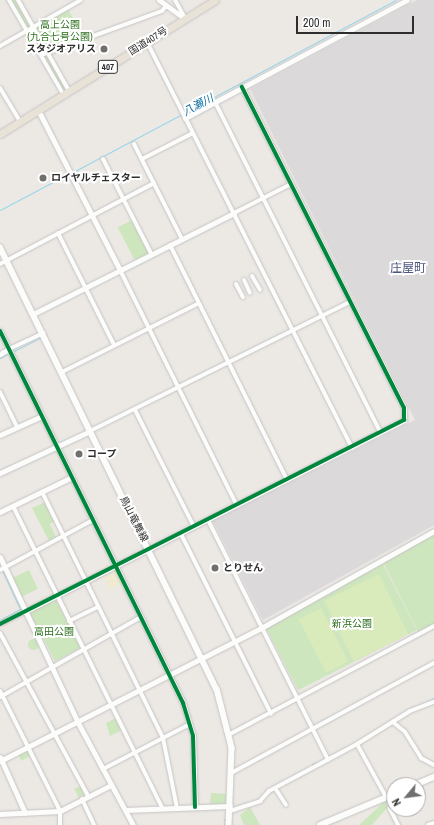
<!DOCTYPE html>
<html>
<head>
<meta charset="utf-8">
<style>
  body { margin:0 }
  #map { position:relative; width:434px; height:825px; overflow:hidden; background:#ece8e4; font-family:"Archivo Narrow","Noto Sans JP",sans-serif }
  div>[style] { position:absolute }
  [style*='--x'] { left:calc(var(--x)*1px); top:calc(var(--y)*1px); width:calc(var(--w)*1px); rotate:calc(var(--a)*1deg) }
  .industrial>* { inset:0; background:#dcd9db }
  .green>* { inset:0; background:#cee6be; transform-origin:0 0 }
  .round { border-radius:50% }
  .sand>* { inset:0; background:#f0ead3; transform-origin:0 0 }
  .pitch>* { inset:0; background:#d9eabb; transform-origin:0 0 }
  .stream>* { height:1px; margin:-0.5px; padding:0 0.5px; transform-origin:0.5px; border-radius:0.5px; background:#99d6ec }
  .roads { filter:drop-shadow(0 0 1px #c5c4c5) drop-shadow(0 0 1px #c5c4c5) }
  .minor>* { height:4px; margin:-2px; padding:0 2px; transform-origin:2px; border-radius:2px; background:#fcfcfb }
  .tertiary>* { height:5px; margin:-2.5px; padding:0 2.5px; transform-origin:2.5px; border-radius:2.5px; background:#fcfcfb }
  .secondary>* { height:5.5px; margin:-2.75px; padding:0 2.75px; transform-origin:2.75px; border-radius:2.75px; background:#fcfcfb }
  .trunk>* { height:7px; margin:-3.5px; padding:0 3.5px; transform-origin:3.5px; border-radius:3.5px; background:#e9e2d6 }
  .cycleway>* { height:4px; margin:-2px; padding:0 2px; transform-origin:2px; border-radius:2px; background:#00873e }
  .dots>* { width:11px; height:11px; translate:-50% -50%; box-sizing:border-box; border:2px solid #fff; border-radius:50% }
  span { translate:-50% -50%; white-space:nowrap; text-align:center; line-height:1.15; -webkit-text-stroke:4px #fff; paint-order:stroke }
  .shield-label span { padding:1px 3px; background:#fff; border:1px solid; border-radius:3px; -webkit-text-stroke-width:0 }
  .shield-label { font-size:9px; color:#2e2e2e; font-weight:700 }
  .park-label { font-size:10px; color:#2c6e1b }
  .street-label { font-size:10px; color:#2e2e2e }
  .poi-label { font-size:10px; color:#2e2e2e; font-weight:700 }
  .right { translate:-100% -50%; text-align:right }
  .left { translate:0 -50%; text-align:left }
  .water-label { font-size:11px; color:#0d6fa3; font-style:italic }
  .quarter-label { font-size:12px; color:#4d5680 }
  .north { position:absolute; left:386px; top:777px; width:40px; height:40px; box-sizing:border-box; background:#fff; border:1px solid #ababab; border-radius:50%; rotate:241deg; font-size:11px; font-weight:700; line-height:16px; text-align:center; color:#2e2e2e }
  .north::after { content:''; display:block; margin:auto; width:14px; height:18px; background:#706f6e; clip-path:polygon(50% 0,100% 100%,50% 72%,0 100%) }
  .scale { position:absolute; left:296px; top:16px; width:118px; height:18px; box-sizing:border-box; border:2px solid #2e2e2e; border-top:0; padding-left:5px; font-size:12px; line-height:14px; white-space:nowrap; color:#2e2e2e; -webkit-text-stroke:3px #fff; paint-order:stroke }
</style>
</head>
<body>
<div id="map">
  <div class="industrial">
    <div style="clip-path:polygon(417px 0,434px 0,434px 525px,263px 620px,213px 521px,415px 420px,250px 89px)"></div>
  </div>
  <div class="green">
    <div style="clip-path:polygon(10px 0,18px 0,33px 27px,67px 7px,84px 39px,48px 52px,69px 91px,63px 94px)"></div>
    <div style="left:132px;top:220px;width:37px;height:16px;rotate:63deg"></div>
    <div style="clip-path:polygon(45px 502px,55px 521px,50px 524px,56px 537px,49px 541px,32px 508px)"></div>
    <div style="clip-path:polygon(434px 535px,434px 623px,418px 632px,383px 562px)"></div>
    <div style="left:383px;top:564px;width:74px;height:133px;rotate:63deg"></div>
    <div style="left:29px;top:570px;width:21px;height:20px;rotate:65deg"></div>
    <div style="left:55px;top:599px;width:55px;height:29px;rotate:62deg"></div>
    <div class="round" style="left:27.5px;top:638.5px;width:11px;height:11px"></div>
    <div style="clip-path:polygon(116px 718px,122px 730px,110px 736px,106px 723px)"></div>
    <div style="clip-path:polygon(28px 749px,32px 755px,21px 761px,18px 754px)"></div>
    <div style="clip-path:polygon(81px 786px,85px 793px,79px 798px,74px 789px)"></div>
    <div style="clip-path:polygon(211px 793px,226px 794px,226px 804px,210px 804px)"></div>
    <div style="clip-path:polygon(386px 800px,387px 808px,372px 825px,359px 825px)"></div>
    <div style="clip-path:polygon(250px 807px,260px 825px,244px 825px,240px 815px)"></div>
  </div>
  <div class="sand">
    <div style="left:115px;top:570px;width:15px;height:14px;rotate:62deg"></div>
  </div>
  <div class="pitch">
    <div style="left:379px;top:574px;width:67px;height:61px;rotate:64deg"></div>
    <div style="left:321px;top:608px;width:60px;height:25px;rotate:63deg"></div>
  </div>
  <div class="stream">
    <div style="--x:184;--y:113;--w:240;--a:-28.1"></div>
    <div style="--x:73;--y:172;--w:123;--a:-28"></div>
    <div style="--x:0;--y:210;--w:77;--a:-27.9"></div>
    <div style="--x:14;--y:351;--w:30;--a:-27"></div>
    <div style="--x:0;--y:358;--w:8;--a:-30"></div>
    <div style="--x:0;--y:620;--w:23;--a:-29"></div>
    <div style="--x:20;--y:609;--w:41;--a:-114.7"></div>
    <div style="--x:424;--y:704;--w:12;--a:-31"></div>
    <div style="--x:406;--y:711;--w:9;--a:-27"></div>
    <div style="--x:312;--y:764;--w:9;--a:-18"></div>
    <div style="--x:257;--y:800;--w:26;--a:-37"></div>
    <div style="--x:224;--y:820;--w:1;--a:-90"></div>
    <div style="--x:224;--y:825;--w:2;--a:-90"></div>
  </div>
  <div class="roads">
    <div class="minor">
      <div style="--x:9;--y:0;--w:108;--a:60.1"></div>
      <div style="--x:18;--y:0;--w:104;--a:60.7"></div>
      <div style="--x:175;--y:0;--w:21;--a:61"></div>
      <div style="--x:147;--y:42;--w:455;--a:63.2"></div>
      <div style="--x:0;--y:46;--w:93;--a:-29.6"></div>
      <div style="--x:41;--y:55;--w:129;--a:-20"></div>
      <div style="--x:162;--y:11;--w:6;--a:-51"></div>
      <div style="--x:0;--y:88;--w:39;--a:59"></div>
      <div style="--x:215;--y:102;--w:370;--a:63.4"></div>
      <div style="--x:134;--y:144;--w:106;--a:63.2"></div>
      <div style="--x:103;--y:159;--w:108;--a:63"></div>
      <div style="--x:142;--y:159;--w:57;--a:-27"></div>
      <div style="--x:234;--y:213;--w:64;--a:-27"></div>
      <div style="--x:58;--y:233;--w:125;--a:63.4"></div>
      <div style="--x:170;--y:245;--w:263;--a:63.5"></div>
      <div style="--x:0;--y:264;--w:174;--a:-27.7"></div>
      <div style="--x:120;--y:270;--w:263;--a:63.6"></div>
      <div style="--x:252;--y:276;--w:16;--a:60"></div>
      <div style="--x:244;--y:280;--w:14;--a:65"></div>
      <div style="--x:236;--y:284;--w:15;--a:62"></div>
      <div style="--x:9;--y:349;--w:38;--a:-25"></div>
      <div style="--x:62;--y:372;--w:153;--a:-26.7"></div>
      <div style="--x:0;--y:392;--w:39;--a:64"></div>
      <div style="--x:135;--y:410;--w:131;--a:63.2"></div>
      <div style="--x:90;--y:431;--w:290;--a:-26.4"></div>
      <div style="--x:42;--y:492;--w:274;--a:63.8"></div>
      <div style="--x:163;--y:738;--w:71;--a:78.7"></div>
      <div style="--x:13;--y:506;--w:337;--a:63.7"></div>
      <div style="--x:208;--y:520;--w:268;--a:63.4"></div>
      <div style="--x:181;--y:534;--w:201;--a:63.4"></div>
      <div style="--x:0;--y:570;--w:106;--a:-28.3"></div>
      <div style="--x:69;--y:621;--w:32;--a:-26"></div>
      <div style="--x:0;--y:624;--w:27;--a:-27"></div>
      <div style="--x:0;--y:633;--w:185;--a:61.6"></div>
      <div style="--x:0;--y:691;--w:134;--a:63.4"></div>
      <div style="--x:60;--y:811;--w:14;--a:90"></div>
      <div style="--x:0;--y:697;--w:162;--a:-29.6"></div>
      <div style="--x:394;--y:723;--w:14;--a:39"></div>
      <div style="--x:405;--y:732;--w:31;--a:58"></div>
      <div style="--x:421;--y:758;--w:15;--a:28"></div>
      <div style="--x:230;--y:734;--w:231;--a:-27.9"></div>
      <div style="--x:357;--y:744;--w:60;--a:61.3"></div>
      <div style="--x:103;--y:769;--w:98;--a:-27.3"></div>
      <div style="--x:233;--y:772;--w:229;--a:-28.5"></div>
      <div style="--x:275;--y:788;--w:20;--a:57"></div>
      <div style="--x:389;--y:796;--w:13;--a:86"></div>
      <div style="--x:390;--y:809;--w:18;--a:63"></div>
      <div style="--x:82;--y:799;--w:29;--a:65"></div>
      <div style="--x:230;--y:811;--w:32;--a:-18"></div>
      <div style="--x:260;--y:801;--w:13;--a:-48"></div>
      <div style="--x:269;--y:791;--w:100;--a:-28.1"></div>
      <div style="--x:357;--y:744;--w:62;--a:-31.9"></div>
      <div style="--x:410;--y:711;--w:26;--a:-21"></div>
      <div style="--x:428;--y:825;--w:6;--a:-18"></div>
    </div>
    <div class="tertiary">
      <div style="--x:159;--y:0;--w:32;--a:36"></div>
      <div style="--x:38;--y:110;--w:180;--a:62.9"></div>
      <div style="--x:185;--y:118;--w:251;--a:-28"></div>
      <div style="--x:33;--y:314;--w:225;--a:-26.7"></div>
      <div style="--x:0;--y:331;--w:415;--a:63.8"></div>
      <div style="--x:183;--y:703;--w:34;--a:73"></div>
      <div style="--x:193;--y:736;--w:71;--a:88.4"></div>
      <div style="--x:0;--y:354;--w:10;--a:-29"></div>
      <div style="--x:0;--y:435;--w:46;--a:-24.3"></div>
      <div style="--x:0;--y:473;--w:99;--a:-25"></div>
      <div style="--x:0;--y:512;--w:80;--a:-25.9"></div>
      <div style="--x:0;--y:557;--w:181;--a:64.8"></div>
      <div style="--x:77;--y:721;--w:118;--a:61.7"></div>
      <div style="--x:24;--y:612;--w:426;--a:-26.8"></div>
      <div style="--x:404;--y:420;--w:12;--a:-90"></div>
      <div style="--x:404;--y:408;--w:360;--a:-116.8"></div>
      <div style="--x:0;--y:757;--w:61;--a:65.9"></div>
      <div style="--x:0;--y:761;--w:293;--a:-27"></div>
      <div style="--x:261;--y:628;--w:198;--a:-29.3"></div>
      <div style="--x:125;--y:810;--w:105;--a:-2.2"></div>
      <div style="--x:0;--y:814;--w:60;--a:-2.9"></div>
      <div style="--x:60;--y:811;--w:57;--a:-27"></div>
    </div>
    <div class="secondary">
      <div style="--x:0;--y:247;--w:492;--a:63.9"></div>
      <div style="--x:217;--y:689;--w:61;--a:75.7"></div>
      <div style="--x:232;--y:748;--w:77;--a:92.2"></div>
      <div style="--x:415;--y:785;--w:21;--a:-23"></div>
      <div style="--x:320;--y:825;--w:80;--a:-22.7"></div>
    </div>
    <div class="trunk">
      <div style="--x:0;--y:134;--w:253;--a:-31.9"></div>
    </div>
  </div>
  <div class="cycleway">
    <div style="--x:0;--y:331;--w:415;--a:63.8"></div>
    <div style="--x:183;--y:703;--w:34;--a:73"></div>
    <div style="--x:193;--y:736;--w:71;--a:88.4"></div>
    <div style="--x:0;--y:624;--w:453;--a:-26.8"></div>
    <div style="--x:404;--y:420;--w:12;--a:-90"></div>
    <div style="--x:404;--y:408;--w:360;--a:-116.8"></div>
  </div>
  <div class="dots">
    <div style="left:104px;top:49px;background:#706f6e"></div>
    <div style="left:43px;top:178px;background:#706f6e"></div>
    <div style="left:79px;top:454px;background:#706f6e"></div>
    <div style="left:215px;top:568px;background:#706f6e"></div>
  </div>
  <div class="shield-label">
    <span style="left:108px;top:67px">407</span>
  </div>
  <div class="park-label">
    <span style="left:60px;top:30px">高上公園<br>(九合七号公園)</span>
    <span style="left:352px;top:624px">新浜公園</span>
    <span style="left:54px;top:632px">高田公園</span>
  </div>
  <div class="street-label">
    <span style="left:148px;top:41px;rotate:-32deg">国道407号</span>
    <span style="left:134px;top:519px;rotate:63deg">鳥山竜舞線</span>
  </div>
  <div class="poi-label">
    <span class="right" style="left:96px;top:49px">スタジオアリス</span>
    <span class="left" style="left:51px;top:178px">ロイヤルチェスター</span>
    <span class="left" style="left:87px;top:454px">コープ</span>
    <span class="left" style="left:223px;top:568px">とりせん</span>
  </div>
  <div class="water-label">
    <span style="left:198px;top:105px;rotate:-28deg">八瀬川</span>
  </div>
  <div class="quarter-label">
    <span style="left:408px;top:269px">庄屋町</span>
  </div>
  <div class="north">N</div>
  <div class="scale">200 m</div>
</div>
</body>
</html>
